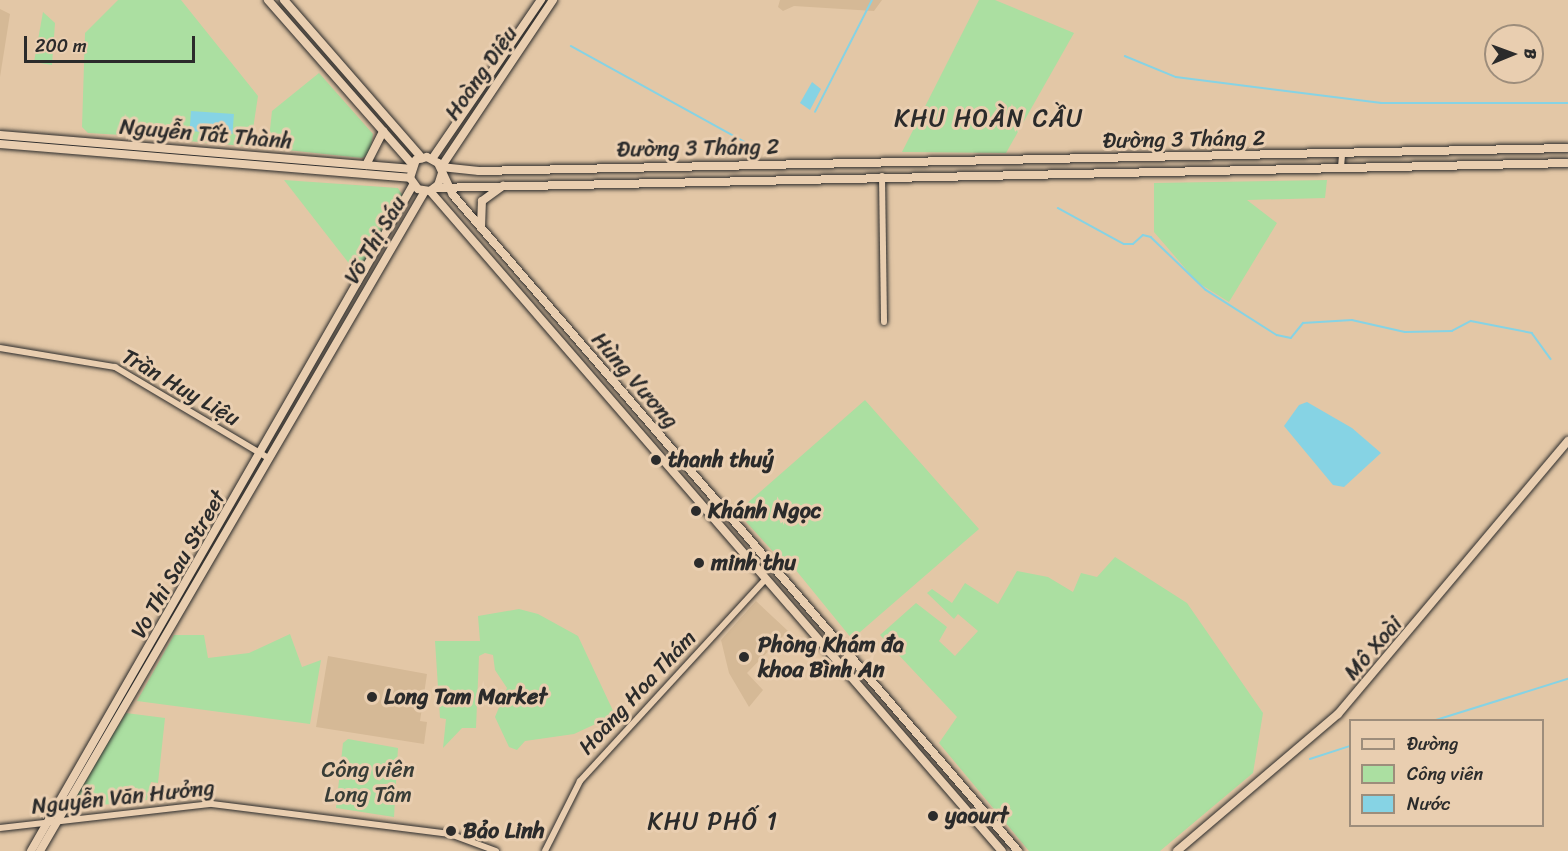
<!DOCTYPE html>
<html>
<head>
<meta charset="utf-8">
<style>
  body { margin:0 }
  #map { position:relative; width:1568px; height:851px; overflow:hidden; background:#e3c7a6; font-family:Sriracha,sans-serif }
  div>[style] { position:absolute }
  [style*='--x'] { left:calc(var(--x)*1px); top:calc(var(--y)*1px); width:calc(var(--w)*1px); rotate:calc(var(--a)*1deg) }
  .built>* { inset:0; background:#d5b996 }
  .green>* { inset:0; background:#abdfa1 }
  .water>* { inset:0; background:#86d3e4; transform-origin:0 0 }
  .stream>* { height:1.5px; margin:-0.75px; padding:0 0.75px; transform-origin:0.75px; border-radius:0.75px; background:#86d3e4 }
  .roads { filter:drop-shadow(0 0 2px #2b2b2b) drop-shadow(0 0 2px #2b2b2b) }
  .minor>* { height:6px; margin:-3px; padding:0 3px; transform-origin:3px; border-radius:3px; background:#e9ceb0 }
  .major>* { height:8px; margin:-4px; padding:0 4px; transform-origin:4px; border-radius:4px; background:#e9ceb0 }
  .dots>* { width:16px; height:16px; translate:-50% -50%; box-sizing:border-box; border:3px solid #e9ceb0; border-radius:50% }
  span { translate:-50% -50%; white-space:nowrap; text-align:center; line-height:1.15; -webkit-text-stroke:6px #e9ceb0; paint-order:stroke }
  .street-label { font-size:22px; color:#2b2b2b }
  .poi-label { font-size:22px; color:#2b2b2b; font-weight:700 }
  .left { translate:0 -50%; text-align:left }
  .park-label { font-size:22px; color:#383d37 }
  .neighbourhood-label { font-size:24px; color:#2b2b2b; letter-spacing:1.5px }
  .legend { position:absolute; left:1349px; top:719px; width:195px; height:108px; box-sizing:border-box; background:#e9ceb0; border:2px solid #9d8d7b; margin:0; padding:8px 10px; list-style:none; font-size:18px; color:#2b2b2b }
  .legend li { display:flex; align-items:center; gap:12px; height:30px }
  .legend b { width:30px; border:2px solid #9d8d7b }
  .north { position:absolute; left:1484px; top:24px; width:60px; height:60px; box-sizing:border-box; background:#e9ceb0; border:2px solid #9d8d7b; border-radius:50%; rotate:89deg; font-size:16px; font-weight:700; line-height:24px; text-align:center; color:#2b2b2b }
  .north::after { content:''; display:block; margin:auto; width:21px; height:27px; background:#2b2b2b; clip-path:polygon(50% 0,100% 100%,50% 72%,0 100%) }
  .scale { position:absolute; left:24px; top:36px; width:171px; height:27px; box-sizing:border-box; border:3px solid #2b2b2b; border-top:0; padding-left:8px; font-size:18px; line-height:21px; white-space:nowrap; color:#2b2b2b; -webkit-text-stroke:4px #e9ceb0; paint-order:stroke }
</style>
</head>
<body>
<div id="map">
  <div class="built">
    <div style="clip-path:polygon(780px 0,882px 0,874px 11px,794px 6px,783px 11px,778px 7px)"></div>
    <div style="clip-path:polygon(0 9px,10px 14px,0 77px)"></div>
    <div style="clip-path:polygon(756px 601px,788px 631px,747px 673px,763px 690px,749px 707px,729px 673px,721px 640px)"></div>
    <div style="clip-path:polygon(328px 656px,427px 674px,420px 721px,427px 722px,424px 744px,316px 727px)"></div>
  </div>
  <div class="green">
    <div style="clip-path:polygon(118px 0,181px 0,258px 96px,251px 142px,244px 146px,165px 139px,157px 132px,129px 130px,122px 135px,88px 133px,82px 127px,85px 33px)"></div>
    <div style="clip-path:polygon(979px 0,995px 0,1074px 33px,1006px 153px,902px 152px)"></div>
    <div style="clip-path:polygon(43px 12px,55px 23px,52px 65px,34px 62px)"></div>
    <div style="clip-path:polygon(319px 73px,373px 134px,370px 153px,362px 158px,268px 148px,272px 111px)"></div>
    <div style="clip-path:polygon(284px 180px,398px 188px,404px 198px,358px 275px)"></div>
    <div style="clip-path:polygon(1327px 180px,1325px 198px,1247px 200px,1277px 223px,1229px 302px,1197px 282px,1154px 232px,1154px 183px)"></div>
    <div style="clip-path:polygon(865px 400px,979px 529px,852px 639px,786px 558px,779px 558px,737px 512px)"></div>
    <div style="clip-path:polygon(1115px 557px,1187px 603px,1263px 713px,1253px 773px,1160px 851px,1029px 851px,939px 743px,957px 717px,880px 635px,916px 603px,947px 627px,939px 641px,955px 656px,978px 631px,958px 614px,954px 619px,927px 593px,932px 589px,952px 603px,965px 583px,998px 604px,1017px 571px,1048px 577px,1073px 592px,1081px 573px,1097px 577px)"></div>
    <div style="clip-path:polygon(519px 609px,538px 614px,578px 636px,615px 715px,574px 734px,525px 741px,517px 750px,509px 747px,495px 717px,507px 688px,495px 670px,493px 655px,485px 653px,479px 656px,476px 728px,462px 728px,443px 748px,446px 719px,440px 718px,435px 641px,480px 641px,478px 616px)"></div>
    <div style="clip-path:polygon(290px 634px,302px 667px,321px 660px,310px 724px,137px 701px,174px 635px,204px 635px,208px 658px,249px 653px)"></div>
    <div style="clip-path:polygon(126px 713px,165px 718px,158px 783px,151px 782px,147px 800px,66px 809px)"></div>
    <div style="clip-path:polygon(348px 739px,398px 748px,394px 817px,336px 808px,343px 743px)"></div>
  </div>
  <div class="water">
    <div style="clip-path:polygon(812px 82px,821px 89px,810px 110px,800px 103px)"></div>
    <div style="left:191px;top:111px;width:43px;height:20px;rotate:4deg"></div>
    <div style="clip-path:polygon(1307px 402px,1352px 428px,1381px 453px,1344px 487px,1333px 485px,1284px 426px,1299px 405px)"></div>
  </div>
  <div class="stream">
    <div style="--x:571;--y:46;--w:211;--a:28.9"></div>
    <div style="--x:1125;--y:56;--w:55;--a:22.4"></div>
    <div style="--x:1176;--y:77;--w:207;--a:7.2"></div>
    <div style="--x:1381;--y:103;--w:187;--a:0"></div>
    <div style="--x:815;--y:112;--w:126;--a:-63"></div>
    <div style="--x:1058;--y:208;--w:75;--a:28.6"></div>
    <div style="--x:1124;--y:244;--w:9;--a:0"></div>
    <div style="--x:1133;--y:244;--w:13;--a:-42"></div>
    <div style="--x:1143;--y:235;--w:8;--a:14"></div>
    <div style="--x:1151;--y:237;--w:76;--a:43.9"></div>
    <div style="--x:1206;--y:290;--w:84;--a:32.4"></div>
    <div style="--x:1277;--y:335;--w:14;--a:12"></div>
    <div style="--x:1291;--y:338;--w:19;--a:-51"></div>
    <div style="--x:1303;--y:323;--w:49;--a:-3.5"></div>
    <div style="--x:1352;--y:320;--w:54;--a:12.8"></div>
    <div style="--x:1405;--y:332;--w:47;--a:-1.2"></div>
    <div style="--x:1452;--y:331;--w:21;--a:-28"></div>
    <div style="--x:1471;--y:321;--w:62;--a:11.1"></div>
    <div style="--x:1532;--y:333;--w:32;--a:54"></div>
    <div style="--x:1436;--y:720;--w:138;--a:-17.3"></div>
    <div style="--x:1310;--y:759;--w:42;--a:-18"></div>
  </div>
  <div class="roads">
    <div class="minor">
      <div style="--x:1341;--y:167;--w:12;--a:-85"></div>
      <div style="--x:882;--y:176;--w:146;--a:89.2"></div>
      <div style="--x:0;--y:348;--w:117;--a:9.4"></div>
      <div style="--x:115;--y:367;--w:178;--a:30.7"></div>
      <div style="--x:0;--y:828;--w:213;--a:-6.5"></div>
      <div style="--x:212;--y:804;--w:240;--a:7.2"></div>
      <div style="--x:450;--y:834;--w:49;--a:20.3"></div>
      <div style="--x:545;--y:851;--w:78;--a:-63.4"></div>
      <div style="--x:580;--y:781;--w:273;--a:-47.4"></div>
    </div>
    <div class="major">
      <div style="--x:268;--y:0;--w:218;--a:48.7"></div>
      <div style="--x:284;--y:0;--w:210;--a:48.9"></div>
      <div style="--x:553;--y:0;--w:201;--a:123.8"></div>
      <div style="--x:441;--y:167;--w:38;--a:6"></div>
      <div style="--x:479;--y:171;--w:1089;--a:-1.21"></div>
      <div style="--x:0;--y:135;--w:411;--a:4.7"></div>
      <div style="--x:0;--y:144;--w:411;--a:4.7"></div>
      <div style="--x:432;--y:159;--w:193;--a:-55.6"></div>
      <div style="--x:366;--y:165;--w:38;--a:-63"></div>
      <div style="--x:442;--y:173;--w:13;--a:108"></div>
      <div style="--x:438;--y:185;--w:10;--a:143"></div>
      <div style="--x:430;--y:191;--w:12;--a:-171"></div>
      <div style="--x:418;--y:189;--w:14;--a:-126"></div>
      <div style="--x:410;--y:178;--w:19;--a:-72"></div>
      <div style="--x:416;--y:160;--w:11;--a:-15"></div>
      <div style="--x:427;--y:157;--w:13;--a:29"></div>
      <div style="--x:438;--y:163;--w:35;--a:65"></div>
      <div style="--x:453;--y:195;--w:866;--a:49.26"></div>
      <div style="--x:435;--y:188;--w:1133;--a:-1.26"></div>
      <div style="--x:430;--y:191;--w:873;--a:49.09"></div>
      <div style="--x:481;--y:228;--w:27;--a:-88"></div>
      <div style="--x:482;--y:201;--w:26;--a:-36"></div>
      <div style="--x:31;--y:851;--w:768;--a:-60.16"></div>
      <div style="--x:40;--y:851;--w:764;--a:-59.74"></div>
      <div style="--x:1177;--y:851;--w:211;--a:-40.4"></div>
      <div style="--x:1338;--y:714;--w:357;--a:-49.9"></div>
    </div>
  </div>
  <div class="dots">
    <div style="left:656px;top:460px;background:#2b2b2b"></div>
    <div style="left:696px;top:511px;background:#2b2b2b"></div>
    <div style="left:699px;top:563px;background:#2b2b2b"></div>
    <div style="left:744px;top:657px;background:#2b2b2b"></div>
    <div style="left:372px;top:697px;background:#2b2b2b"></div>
    <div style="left:933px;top:816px;background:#2b2b2b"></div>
    <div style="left:451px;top:831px;background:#2b2b2b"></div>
  </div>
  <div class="street-label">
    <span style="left:481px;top:73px;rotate:-55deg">Hoàng Diệu</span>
    <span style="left:206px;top:134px;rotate:5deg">Nguyễn Tất Thành</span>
    <span style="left:1184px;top:139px;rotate:-1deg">Đường 3 Tháng 2</span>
    <span style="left:698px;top:148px;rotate:-1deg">Đường 3 Tháng 2</span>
    <span style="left:375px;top:240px;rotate:-59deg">Võ Thị Sáu</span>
    <span style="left:635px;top:380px;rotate:49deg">Hùng Vương</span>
    <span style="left:181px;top:387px;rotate:30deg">Trần Huy Liệu</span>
    <span style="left:178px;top:564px;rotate:-60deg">Vo Thi Sau Street</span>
    <span style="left:1373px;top:648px;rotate:-49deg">Mô Xoài</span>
    <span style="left:637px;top:692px;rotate:-47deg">Hoàng Hoa Thám</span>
    <span style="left:123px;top:797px;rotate:-6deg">Nguyễn Văn Hưởng</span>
  </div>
  <div class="poi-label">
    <span class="left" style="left:668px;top:460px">thanh thuỷ</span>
    <span class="left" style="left:708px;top:511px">Khánh Ngọc</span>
    <span class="left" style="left:711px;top:563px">minh thu</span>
    <span class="left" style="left:758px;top:657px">Phòng Khám đa<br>khoa Bình An</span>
    <span class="left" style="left:384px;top:697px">Long Tam Market</span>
    <span class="left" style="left:945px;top:816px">yaourt</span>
    <span class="left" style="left:463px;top:831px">Bảo Linh</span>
  </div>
  <div class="park-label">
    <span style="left:368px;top:782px">Công viên<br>Long Tâm</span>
  </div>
  <div class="neighbourhood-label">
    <span style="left:989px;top:119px">KHU HOÀN CẦU</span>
    <span style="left:713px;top:822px">KHU PHỐ 1</span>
  </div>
  <ul class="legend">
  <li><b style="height:8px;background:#e9ceb0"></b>Đường</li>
  <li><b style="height:16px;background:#abdfa1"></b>Công viên</li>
  <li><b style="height:16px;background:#86d3e4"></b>Nước</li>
  </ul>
  <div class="north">B</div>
  <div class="scale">200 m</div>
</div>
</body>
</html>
